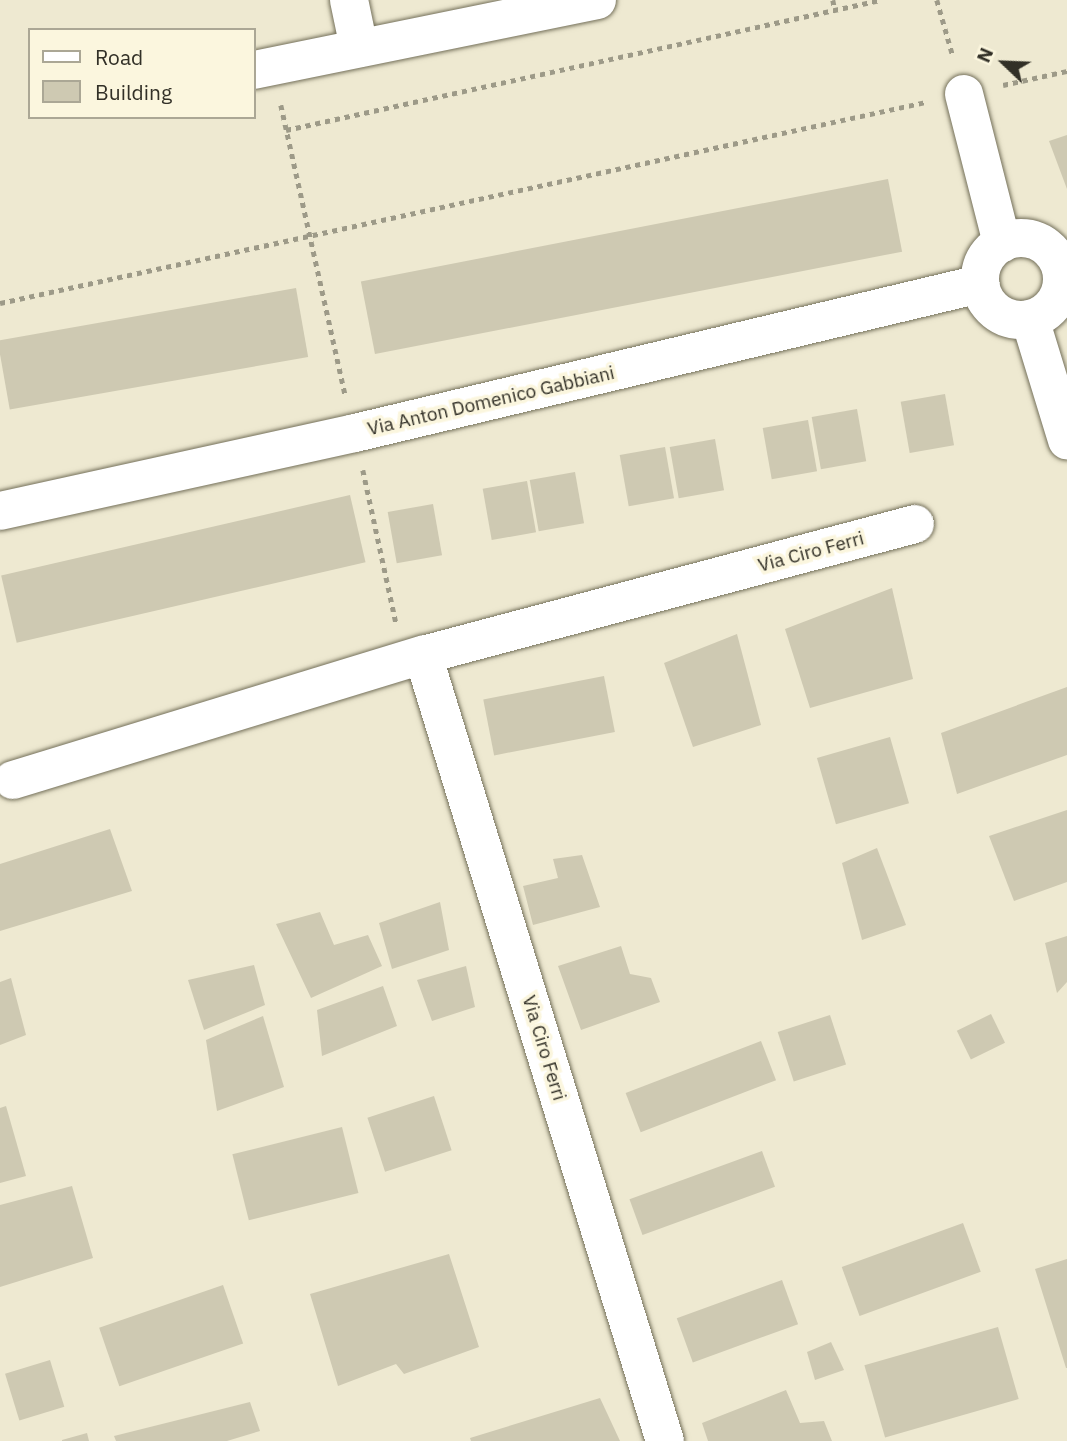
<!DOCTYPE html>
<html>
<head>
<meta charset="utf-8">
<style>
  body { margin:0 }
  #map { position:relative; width:1067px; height:1441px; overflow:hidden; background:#eee9d1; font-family:"IBM Plex Sans",sans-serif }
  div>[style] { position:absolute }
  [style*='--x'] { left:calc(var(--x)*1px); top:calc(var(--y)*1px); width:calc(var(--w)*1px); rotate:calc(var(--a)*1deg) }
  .building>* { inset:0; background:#cec9b2; transform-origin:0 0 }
  .path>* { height:4.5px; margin-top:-2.25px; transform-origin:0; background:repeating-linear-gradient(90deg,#9d9a88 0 5px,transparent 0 10px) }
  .roads { filter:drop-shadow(0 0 2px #74705a) drop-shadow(0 0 2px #74705a) }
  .minor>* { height:38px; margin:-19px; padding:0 19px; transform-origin:19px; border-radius:19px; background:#fff }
  .minor>.ring { margin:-19px; padding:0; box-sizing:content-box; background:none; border:38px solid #fff; border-radius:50% }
  span { translate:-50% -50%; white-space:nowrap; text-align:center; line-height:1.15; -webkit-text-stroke:7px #fbf6de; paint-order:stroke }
  .street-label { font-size:19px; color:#323027 }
  .legend { position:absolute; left:28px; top:28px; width:228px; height:91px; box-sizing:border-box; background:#fbf6de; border:2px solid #aba795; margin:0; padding:9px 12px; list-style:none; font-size:21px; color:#323027 }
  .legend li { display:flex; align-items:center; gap:14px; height:35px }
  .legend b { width:35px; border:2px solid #aba795 }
  .north { position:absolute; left:969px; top:28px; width:70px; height:70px; -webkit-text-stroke:5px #fbf6de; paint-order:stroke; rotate:293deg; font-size:19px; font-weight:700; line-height:28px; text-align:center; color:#323027 }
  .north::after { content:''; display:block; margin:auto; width:24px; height:32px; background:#323027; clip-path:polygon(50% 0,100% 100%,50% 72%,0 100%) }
</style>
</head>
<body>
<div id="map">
  <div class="building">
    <div style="clip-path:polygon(1067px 135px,1067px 189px,1049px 141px)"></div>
    <div style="left:888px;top:179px;width:74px;height:537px;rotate:79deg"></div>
    <div style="left:296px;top:288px;width:70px;height:303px;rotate:80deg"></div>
    <div style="left:945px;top:394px;width:52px;height:45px;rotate:80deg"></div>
    <div style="left:857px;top:409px;width:53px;height:46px;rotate:80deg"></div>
    <div style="left:808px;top:420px;width:52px;height:46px;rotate:80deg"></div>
    <div style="left:715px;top:439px;width:52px;height:46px;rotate:80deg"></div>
    <div style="left:665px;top:447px;width:52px;height:46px;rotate:80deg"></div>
    <div style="left:575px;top:472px;width:52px;height:46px;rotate:80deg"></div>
    <div style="left:527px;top:481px;width:52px;height:45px;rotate:80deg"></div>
    <div style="left:350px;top:495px;width:69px;height:358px;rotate:77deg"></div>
    <div style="left:433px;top:504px;width:52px;height:46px;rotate:80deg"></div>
    <div style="clip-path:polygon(892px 588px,913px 679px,810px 708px,785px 629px)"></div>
    <div style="clip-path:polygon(737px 634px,761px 725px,693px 747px,664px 663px)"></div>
    <div style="left:604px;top:676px;width:57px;height:123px;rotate:79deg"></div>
    <div style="clip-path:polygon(1067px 687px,1067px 755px,957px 794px,941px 733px)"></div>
    <div style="left:890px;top:737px;width:69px;height:76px;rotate:74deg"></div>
    <div style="clip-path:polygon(1067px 810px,1067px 882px,1014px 901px,989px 836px)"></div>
    <div style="clip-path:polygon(110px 829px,132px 891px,0 931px,0 864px)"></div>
    <div style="clip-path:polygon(877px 848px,906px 925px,862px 940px,842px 863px)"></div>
    <div style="clip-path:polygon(582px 855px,600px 907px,533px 925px,523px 886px,558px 878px,553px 859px)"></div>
    <div style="clip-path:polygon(440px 902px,449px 950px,392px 969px,379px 923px)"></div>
    <div style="clip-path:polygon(320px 912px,334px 945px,368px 935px,382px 966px,311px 998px,276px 924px)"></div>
    <div style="clip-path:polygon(1067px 936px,1067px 982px,1057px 993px,1045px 943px)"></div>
    <div style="clip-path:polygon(621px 946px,630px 974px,651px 978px,660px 1002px,581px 1030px,558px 966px)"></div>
    <div style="clip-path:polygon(254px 965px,265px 1005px,204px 1030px,188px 980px)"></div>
    <div style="clip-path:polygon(466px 966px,475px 1007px,432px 1021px,417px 980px)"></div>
    <div style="clip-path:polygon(11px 978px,26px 1035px,0 1045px,0 982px)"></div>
    <div style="clip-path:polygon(383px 986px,397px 1026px,322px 1056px,317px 1010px)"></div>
    <div style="left:991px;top:1014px;width:32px;height:38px;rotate:64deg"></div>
    <div style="left:830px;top:1015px;width:52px;height:55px;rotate:72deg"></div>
    <div style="clip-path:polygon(263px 1016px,284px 1087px,217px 1111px,206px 1040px)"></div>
    <div style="left:761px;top:1041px;width:42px;height:145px;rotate:69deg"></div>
    <div style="left:434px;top:1096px;width:57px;height:70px;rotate:72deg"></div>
    <div style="clip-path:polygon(6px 1106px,26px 1176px,0 1183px,0 1108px)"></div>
    <div style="left:342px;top:1127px;width:68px;height:113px;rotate:76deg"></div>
    <div style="left:762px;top:1151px;width:38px;height:141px;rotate:70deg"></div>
    <div style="clip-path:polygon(72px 1186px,93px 1258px,0 1287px,0 1205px)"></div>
    <div style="left:963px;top:1223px;width:52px;height:129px;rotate:70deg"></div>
    <div style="clip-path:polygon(449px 1254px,479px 1347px,404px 1374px,396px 1364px,338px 1386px,310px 1294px)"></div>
    <div style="clip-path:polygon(1067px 1259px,1067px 1368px,1066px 1368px,1035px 1269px)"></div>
    <div style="left:782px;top:1280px;width:47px;height:112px;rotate:70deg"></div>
    <div style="left:223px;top:1285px;width:62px;height:131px;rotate:71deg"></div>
    <div style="left:998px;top:1327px;width:75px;height:139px;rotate:74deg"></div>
    <div style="clip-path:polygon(831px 1342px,844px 1370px,815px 1380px,807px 1352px)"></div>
    <div style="left:50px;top:1360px;width:49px;height:47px;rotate:73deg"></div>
    <div style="clip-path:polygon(786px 1390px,800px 1423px,824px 1421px,832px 1441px,708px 1441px,702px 1423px)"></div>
    <div style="clip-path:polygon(600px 1398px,620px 1441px,471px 1441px,470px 1438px)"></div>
    <div style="clip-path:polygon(250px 1402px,260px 1431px,227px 1441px,116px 1441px,114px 1436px)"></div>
    <div style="clip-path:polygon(87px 1433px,89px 1441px,62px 1441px,62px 1440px)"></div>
  </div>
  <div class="path">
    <div style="--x:833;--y:0;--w:10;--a:79"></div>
    <div style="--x:937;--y:0;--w:58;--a:74.1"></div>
    <div style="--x:1003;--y:85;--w:66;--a:-12.3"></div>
    <div style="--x:281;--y:105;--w:299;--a:77.5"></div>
    <div style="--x:286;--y:130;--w:608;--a:-12.34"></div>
    <div style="--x:0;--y:303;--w:948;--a:-12.25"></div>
    <div style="--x:363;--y:470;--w:156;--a:77.8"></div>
  </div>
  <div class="roads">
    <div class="minor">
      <div style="--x:349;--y:0;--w:49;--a:78.2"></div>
      <div style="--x:254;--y:70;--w:350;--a:-11.5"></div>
      <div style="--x:964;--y:94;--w:154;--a:75.7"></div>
      <div class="ring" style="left:980px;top:238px;width:44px;height:44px"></div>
      <div style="--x:1030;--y:319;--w:127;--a:73"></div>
      <div style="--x:0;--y:511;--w:363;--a:-12.4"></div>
      <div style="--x:355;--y:433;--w:643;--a:-13.41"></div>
      <div style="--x:423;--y:655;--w:822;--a:72.89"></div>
      <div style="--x:13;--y:780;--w:429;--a:-17"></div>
      <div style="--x:423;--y:655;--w:509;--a:-14.91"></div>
    </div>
  </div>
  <div class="street-label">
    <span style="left:491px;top:401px;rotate:-13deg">Via Anton Domenico Gabbiani</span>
    <span style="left:811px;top:552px;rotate:-15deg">Via Ciro Ferri</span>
    <span style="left:544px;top:1048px;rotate:73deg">Via Ciro Ferri</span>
  </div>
  <ul class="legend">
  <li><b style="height:9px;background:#fff"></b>Road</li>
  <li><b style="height:19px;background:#cec9b2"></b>Building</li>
  </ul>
  <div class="north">N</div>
</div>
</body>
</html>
